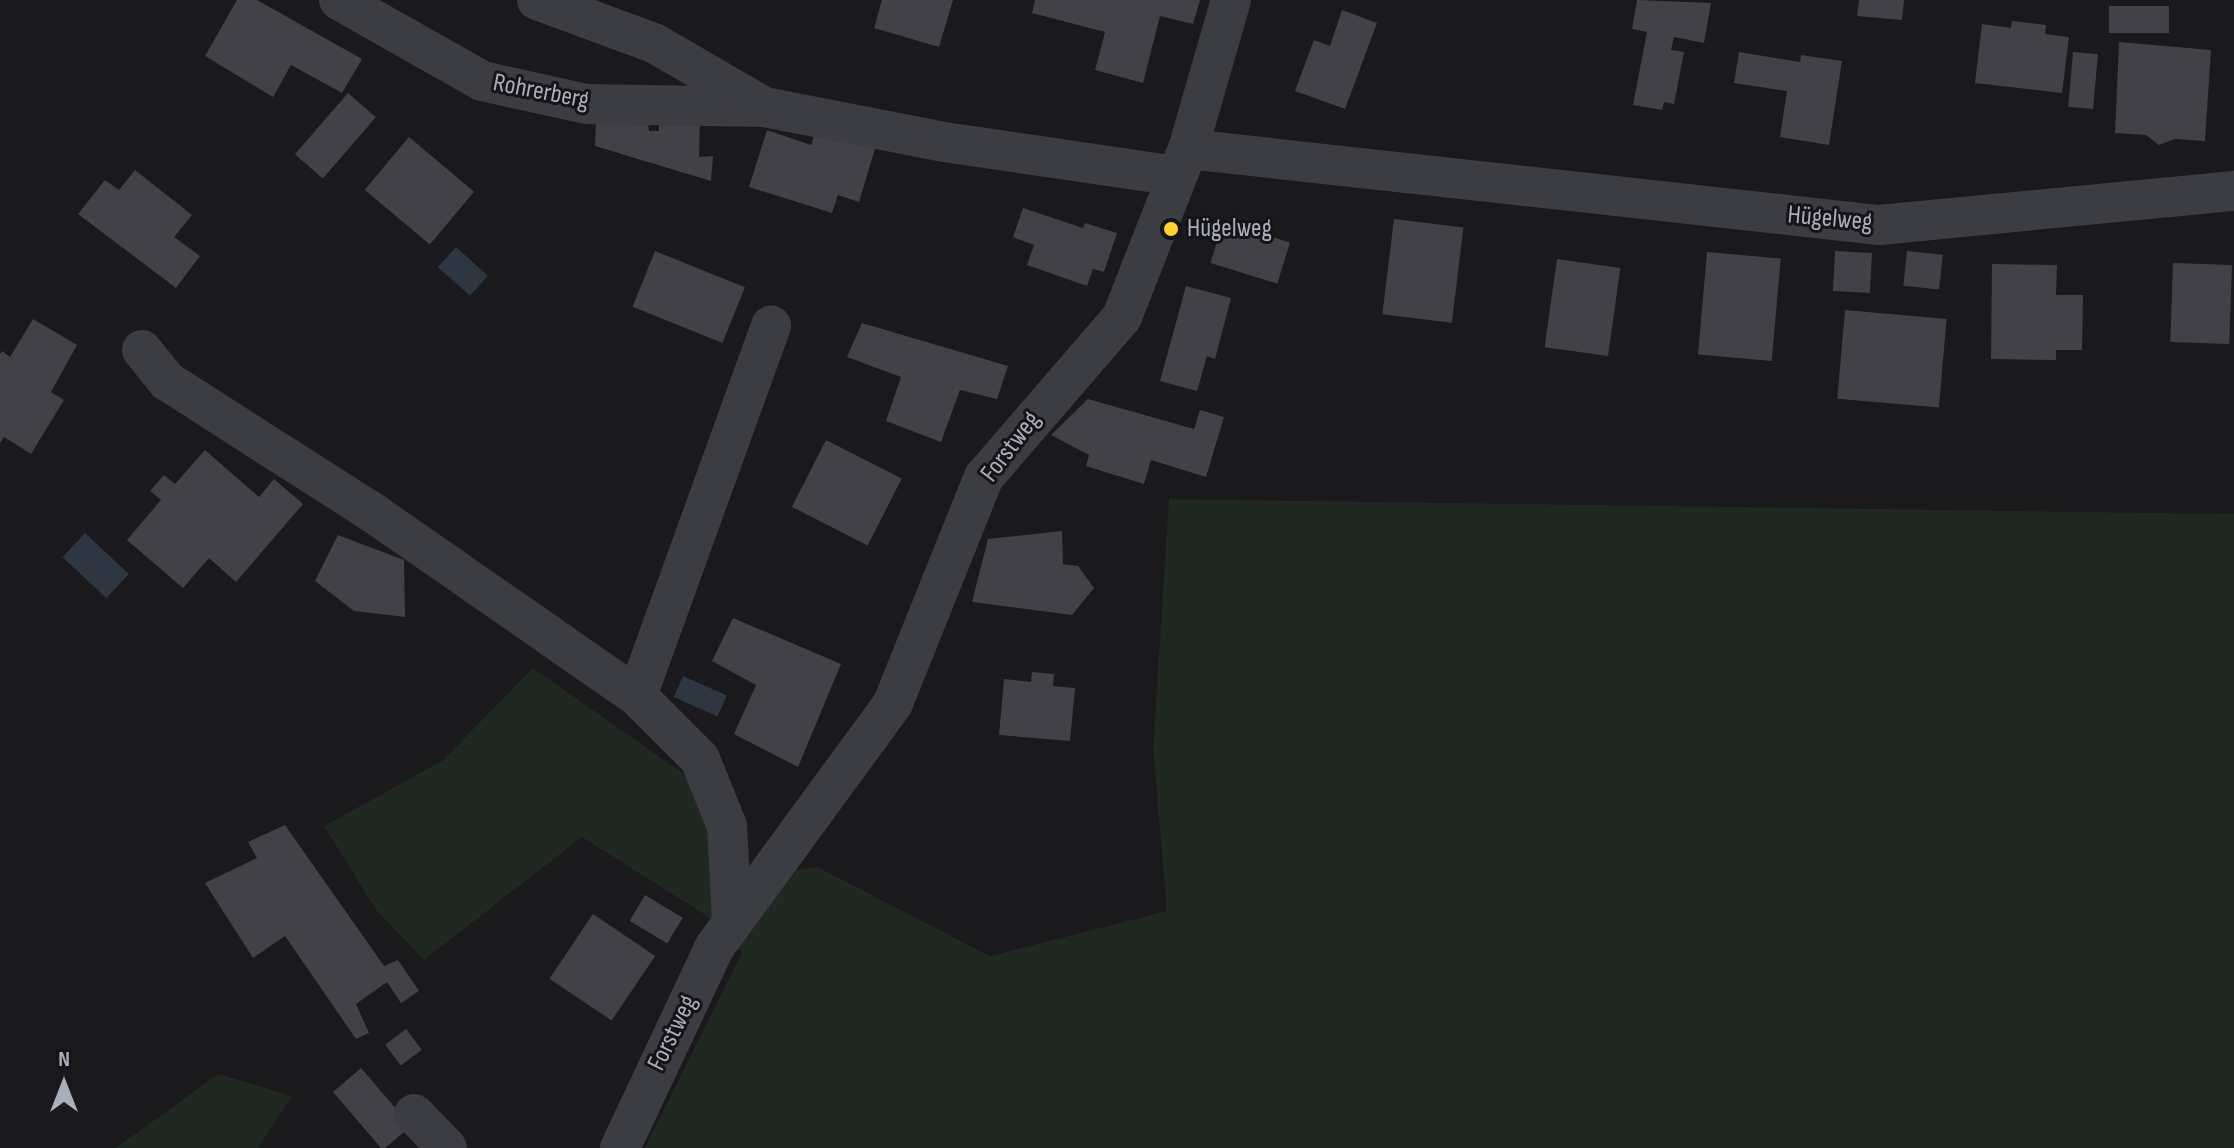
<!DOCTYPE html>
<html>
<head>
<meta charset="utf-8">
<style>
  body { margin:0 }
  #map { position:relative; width:2234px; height:1148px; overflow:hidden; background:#1a191c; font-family:"Sofia Sans Condensed",sans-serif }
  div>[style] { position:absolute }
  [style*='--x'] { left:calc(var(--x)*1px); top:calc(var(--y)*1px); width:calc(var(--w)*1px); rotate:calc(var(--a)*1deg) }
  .green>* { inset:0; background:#1f2821 }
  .water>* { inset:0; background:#2e3642; transform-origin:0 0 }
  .building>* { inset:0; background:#414147; transform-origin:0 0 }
  .minor>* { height:40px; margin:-20px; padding:0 20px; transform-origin:20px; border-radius:20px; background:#3c3c43 }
  .dots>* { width:22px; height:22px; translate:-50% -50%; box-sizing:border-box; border:4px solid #151417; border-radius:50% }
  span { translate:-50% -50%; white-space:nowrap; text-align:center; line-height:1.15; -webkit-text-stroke:6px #151417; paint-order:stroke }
  .street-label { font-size:26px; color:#abaebd }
  .poi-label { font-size:26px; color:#abaebd }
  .left { translate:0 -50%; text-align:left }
  .north { position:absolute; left:24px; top:1044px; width:80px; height:80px; -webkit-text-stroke:6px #151417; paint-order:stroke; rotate:0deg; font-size:22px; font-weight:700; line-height:32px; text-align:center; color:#abaebd }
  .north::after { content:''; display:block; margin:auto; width:28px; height:36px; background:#abaebd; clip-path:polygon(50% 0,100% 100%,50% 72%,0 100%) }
</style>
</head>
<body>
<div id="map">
  <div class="green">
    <div style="clip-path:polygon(1169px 499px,2234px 514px,2234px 1148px,645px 1148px,742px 953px,704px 914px,582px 837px,424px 960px,377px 911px,324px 826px,442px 761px,533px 668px,688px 777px,750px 876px,817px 867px,990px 956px,1167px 911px,1153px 749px)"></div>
    <div style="clip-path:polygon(218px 1074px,292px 1096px,258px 1148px,116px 1148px)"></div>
  </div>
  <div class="water">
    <div style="left:456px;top:247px;width:43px;height:27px;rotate:42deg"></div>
    <div style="left:85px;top:533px;width:60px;height:33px;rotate:43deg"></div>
    <div style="left:683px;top:676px;width:48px;height:23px;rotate:24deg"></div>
  </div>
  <div class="building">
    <div style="clip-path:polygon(237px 0,257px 0,362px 59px,342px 93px,291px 65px,273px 97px,205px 56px)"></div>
    <div style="clip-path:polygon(882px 0,953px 0,939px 47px,874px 28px)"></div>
    <div style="clip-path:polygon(1035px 0,1200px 0,1193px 24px,1160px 16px,1143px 83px,1095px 70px,1105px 32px,1032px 13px)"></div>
    <div style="clip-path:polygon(1637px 0,1711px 3px,1704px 43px,1674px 37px,1671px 50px,1684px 52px,1674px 104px,1664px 102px,1662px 110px,1633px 105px,1647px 32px,1632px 29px)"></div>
    <div style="clip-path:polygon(1859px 0,1904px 0,1902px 20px,1857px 16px)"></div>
    <div style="left:2109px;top:6px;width:60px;height:27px"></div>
    <div style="clip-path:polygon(1342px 10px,1377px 23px,1345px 109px,1295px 91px,1314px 40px,1330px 46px)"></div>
    <div style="clip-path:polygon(2012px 21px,2046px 25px,2045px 34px,2069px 37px,2062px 93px,1975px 83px,1982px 24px,2011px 28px)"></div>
    <div style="clip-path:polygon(2119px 42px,2211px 50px,2205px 141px,2175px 139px,2159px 145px,2146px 135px,2115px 133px)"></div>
    <div style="clip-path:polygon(1739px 52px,1800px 62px,1801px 55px,1842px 61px,1829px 145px,1780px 137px,1787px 91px,1734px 83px)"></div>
    <div style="left:2073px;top:52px;width:25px;height:55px;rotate:5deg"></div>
    <div style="left:348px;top:93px;width:37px;height:81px;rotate:41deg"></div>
    <div style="clip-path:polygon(647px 116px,649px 131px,659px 131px,659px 117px,700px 119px,699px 157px,713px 156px,711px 181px,595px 146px,596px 123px)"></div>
    <div style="clip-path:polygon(818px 123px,877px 142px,859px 202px,838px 195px,832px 213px,749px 187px,767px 130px,811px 145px)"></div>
    <div style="left:409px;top:137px;width:85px;height:69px;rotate:40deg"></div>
    <div style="clip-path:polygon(135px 170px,192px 215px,174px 237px,200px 256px,176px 288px,78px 214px,105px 180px,119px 190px)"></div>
    <div style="clip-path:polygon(1023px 208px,1083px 228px,1085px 223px,1117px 233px,1104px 272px,1093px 269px,1087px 286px,1027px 265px,1034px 245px,1013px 237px)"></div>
    <div style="left:1394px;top:219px;width:70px;height:96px;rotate:7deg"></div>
    <div style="left:1223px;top:222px;width:70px;height:43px;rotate:17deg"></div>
    <div style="left:655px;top:251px;width:97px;height:60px;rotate:22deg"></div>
    <div style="left:1835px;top:251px;width:37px;height:40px;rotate:3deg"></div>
    <div style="left:1907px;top:251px;width:36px;height:35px;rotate:6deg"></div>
    <div style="left:1707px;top:252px;width:74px;height:103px;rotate:5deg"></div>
    <div style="left:1557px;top:259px;width:64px;height:89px;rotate:8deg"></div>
    <div style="left:2173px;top:263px;width:59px;height:79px;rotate:2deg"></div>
    <div style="clip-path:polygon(1992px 264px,2057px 265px,2056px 295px,2083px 295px,2082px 350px,2056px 350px,2056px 360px,1991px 359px)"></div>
    <div style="clip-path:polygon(1186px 286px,1231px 298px,1215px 359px,1207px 356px,1197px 391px,1160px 381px)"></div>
    <div style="left:1845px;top:310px;width:102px;height:89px;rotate:5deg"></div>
    <div style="clip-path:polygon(33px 319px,77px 345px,51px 392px,64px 400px,31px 454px,4px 437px,0 443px,0 354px,2px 351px,10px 357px)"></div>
    <div style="clip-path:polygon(862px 323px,1008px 366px,997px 399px,960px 390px,941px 442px,886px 421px,901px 377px,847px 357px)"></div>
    <div style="clip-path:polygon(1088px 399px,1194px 429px,1200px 410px,1224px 417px,1206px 477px,1151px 460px,1144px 484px,1086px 466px,1089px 455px,1051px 435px)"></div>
    <div style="left:826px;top:440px;width:85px;height:75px;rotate:27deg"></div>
    <div style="clip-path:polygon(205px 450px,259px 497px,274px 479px,303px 504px,236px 582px,209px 558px,183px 588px,127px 540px,161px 500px,150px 491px,164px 475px,175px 484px)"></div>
    <div style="clip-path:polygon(1062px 531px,1063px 564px,1078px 566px,1094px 588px,1072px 615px,972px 602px,988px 539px)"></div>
    <div style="clip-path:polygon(338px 535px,404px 560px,405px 617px,354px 611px,315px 581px)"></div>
    <div style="clip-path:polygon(733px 618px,841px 664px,798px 767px,734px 734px,756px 685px,712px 661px)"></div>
    <div style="clip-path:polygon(1032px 672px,1054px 674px,1053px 686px,1075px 688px,1070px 741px,999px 735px,1004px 679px,1031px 682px)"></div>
    <div style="clip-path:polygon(285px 825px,384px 966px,398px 960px,419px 991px,401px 1003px,387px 982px,356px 1004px,369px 1033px,356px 1039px,285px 936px,253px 958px,205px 883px,257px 858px,248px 842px)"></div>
    <div style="left:645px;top:895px;width:44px;height:30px;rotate:31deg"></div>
    <div style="left:593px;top:914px;width:75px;height:78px;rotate:34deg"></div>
    <div style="left:406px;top:1029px;width:26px;height:26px;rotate:53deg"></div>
    <div style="clip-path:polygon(361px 1068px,411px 1126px,385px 1148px,381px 1148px,333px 1092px)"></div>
  </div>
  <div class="minor">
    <div style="--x:339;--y:0;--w:164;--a:29.5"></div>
    <div style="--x:482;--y:81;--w:107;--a:12.4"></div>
    <div style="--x:587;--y:104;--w:177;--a:1"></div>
    <div style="--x:764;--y:107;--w:183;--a:11"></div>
    <div style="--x:944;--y:142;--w:235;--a:8.3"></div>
    <div style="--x:537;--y:0;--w:125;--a:20.2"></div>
    <div style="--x:654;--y:43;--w:124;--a:30.1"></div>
    <div style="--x:1188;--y:149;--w:695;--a:6.28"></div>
    <div style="--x:1879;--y:225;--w:357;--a:-5.5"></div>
    <div style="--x:142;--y:350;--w:40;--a:51"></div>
    <div style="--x:167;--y:381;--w:240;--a:32.6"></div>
    <div style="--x:369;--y:510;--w:326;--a:34.8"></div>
    <div style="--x:637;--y:696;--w:89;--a:45"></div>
    <div style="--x:700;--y:759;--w:72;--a:68.1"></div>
    <div style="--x:727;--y:826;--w:96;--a:87"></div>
    <div style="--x:637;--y:696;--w:394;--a:-70.1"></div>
    <div style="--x:414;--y:1114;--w:47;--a:45.9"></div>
    <div style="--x:620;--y:1148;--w:221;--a:-64.8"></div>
    <div style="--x:714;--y:948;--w:303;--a:-53.8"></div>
    <div style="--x:893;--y:703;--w:244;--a:-68.1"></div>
    <div style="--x:984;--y:477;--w:211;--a:-49.2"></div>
    <div style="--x:1122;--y:317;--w:180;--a:-68.6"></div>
    <div style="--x:1188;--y:149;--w:155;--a:-73.9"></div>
  </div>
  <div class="dots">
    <div style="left:1171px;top:229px;background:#ffd22e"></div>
  </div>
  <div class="street-label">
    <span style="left:541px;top:92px;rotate:11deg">Rohrerberg</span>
    <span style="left:1830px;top:219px;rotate:5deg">Hügelweg</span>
    <span style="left:1011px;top:447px;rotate:-53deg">Forstweg</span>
    <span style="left:673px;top:1033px;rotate:-64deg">Forstweg</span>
  </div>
  <div class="poi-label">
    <span class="left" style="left:1187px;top:229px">Hügelweg</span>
  </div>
  <div class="north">N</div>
</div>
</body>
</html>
